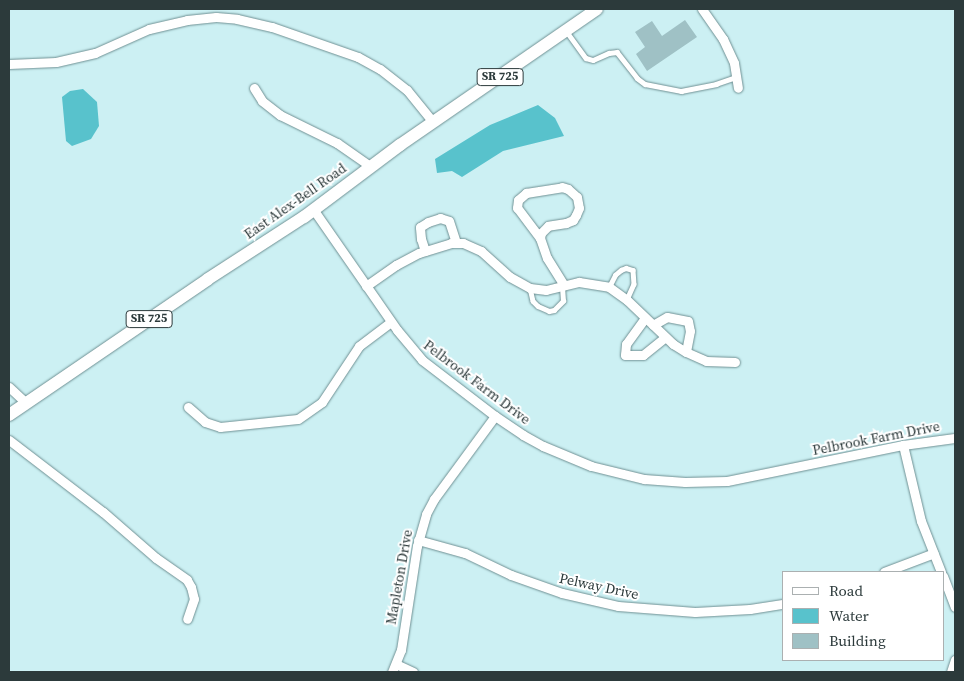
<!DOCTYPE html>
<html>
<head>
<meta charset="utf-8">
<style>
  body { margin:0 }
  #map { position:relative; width:964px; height:681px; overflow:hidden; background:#ccf0f3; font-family:"Source Serif 4",serif }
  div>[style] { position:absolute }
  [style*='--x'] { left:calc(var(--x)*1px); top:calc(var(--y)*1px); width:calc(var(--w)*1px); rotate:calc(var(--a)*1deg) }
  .water>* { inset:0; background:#58c2cc }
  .building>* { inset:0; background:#9fc1c5 }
  .roads { filter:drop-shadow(0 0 1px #6f9093) drop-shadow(0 0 1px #6f9093) }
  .lane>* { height:4.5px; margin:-2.25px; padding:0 2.25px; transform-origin:2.25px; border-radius:2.25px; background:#fff }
  .street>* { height:9px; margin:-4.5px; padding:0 4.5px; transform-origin:4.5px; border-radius:4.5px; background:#fff }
  .primary>* { height:12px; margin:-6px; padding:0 6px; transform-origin:6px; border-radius:6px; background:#fff }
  span { translate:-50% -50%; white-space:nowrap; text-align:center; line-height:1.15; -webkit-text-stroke:4px #fff; paint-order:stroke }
  .shield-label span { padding:1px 4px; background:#fff; border:1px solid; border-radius:4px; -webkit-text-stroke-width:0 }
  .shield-label { font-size:12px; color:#2c3a3b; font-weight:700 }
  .street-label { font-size:14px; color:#2c3a3b }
  .frame { position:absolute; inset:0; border:10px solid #2c3a3b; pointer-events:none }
  .legend { position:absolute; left:782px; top:571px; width:162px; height:90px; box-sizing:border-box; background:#fff; border:1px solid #abb0b1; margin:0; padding:6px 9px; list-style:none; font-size:15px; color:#2c3a3b }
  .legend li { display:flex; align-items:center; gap:10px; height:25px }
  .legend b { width:25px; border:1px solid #abb0b1 }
</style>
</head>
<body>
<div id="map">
  <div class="water">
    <div style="clip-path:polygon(83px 89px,97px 102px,99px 126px,91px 139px,72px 146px,66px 141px,62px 97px,70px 91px)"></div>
    <div style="clip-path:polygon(538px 105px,555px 118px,564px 136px,503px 151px,462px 177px,452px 171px,437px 173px,435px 159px,490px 125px)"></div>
  </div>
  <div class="building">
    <div style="clip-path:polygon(685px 20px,697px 37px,647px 71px,636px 54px,645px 47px,635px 32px,652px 21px,662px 36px)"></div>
  </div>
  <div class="roads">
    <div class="lane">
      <div style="--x:567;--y:32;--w:32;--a:54"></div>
      <div style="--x:586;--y:58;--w:7;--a:16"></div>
      <div style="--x:593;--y:60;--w:17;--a:-24"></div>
      <div style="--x:609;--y:53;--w:8;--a:-7"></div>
      <div style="--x:617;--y:52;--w:33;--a:52"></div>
      <div style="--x:637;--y:78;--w:10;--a:37"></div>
      <div style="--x:645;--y:84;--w:37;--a:11"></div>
      <div style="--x:681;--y:91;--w:36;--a:-11"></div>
      <div style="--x:716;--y:84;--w:21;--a:-19"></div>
      <div style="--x:609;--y:287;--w:13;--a:-63"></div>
      <div style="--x:615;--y:275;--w:8;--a:-40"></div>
      <div style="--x:621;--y:270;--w:5;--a:-22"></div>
      <div style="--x:626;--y:268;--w:7;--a:16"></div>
      <div style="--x:633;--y:270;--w:14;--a:86"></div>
      <div style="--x:634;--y:284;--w:17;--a:114"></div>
      <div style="--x:530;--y:288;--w:13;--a:77"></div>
      <div style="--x:533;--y:301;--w:7;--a:45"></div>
      <div style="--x:538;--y:306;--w:12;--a:24"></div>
      <div style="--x:549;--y:311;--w:5;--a:-11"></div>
      <div style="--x:554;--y:310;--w:13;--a:-45"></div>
      <div style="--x:563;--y:301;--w:14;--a:-94"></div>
    </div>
    <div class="street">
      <div style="--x:702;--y:9;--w:37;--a:55"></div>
      <div style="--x:723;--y:39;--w:26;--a:65"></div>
      <div style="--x:734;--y:63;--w:25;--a:81"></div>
      <div style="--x:9;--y:64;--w:47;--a:-2.4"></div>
      <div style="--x:56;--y:62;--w:40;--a:-13"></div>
      <div style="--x:95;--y:53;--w:59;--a:-24"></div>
      <div style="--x:149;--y:29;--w:39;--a:-13"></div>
      <div style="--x:187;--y:20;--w:29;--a:-6"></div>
      <div style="--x:216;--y:17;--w:21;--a:5"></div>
      <div style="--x:237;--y:19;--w:36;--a:13"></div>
      <div style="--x:272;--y:27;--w:91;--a:19.2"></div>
      <div style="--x:358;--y:57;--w:25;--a:29"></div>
      <div style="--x:380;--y:69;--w:34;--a:38"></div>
      <div style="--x:407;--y:90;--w:41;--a:50.9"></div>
      <div style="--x:254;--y:88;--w:15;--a:58"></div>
      <div style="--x:262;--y:101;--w:23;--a:38"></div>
      <div style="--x:280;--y:115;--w:64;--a:26.2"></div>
      <div style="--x:337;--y:143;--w:40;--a:34.9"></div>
      <div style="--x:562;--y:187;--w:6;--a:18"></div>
      <div style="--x:568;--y:189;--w:12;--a:42"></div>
      <div style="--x:577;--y:197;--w:11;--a:80"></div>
      <div style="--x:579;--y:208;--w:8;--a:113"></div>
      <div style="--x:576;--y:215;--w:6;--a:121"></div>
      <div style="--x:573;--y:220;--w:8;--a:157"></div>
      <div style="--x:566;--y:223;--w:18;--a:171"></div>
      <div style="--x:548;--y:226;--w:10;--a:135"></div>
      <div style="--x:541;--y:233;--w:5;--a:101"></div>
      <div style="--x:540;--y:238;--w:38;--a:-127"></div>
      <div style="--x:517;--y:208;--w:8;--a:-83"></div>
      <div style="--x:518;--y:200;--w:11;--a:-41"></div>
      <div style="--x:526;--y:193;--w:36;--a:-9"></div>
      <div style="--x:313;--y:209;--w:147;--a:55.2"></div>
      <div style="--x:397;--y:330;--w:39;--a:50"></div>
      <div style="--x:422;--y:360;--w:92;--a:37.5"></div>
      <div style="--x:495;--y:416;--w:34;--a:34"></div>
      <div style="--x:523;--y:435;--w:23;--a:29"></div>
      <div style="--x:543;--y:446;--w:52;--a:22.6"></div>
      <div style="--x:591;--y:466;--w:55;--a:13.8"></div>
      <div style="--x:644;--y:479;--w:41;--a:4.2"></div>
      <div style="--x:685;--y:482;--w:42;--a:-1.4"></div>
      <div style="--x:727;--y:481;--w:180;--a:-11.6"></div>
      <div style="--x:903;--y:445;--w:52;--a:-7.7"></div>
      <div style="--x:540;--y:238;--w:21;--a:71"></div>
      <div style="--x:547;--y:258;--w:32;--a:58"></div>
      <div style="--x:425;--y:251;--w:13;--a:-108"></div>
      <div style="--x:421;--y:239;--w:12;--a:-95"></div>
      <div style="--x:420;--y:227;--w:9;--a:-32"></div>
      <div style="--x:428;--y:222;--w:13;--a:-18"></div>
      <div style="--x:440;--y:218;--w:9;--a:18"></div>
      <div style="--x:449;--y:221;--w:23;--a:72"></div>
      <div style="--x:366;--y:286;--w:37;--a:-35"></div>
      <div style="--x:396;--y:265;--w:26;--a:-28"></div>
      <div style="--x:419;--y:253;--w:34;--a:-17"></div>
      <div style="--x:451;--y:243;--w:12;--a:0"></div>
      <div style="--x:463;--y:243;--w:20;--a:24"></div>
      <div style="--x:481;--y:251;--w:39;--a:42"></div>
      <div style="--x:510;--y:277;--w:23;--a:29"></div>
      <div style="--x:530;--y:288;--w:16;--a:7"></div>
      <div style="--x:546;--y:290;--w:34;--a:-14"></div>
      <div style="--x:579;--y:282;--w:30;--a:9"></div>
      <div style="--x:609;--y:287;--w:22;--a:36"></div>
      <div style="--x:627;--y:300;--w:64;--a:43.7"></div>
      <div style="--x:673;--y:344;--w:15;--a:32"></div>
      <div style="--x:686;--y:352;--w:22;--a:24"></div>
      <div style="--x:706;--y:361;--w:29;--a:2"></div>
      <div style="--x:645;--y:318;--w:32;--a:126"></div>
      <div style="--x:626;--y:344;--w:11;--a:95"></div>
      <div style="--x:625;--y:355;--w:18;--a:0"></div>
      <div style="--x:643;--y:355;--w:28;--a:-39"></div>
      <div style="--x:653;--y:325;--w:16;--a:-30"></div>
      <div style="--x:667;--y:317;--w:21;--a:11"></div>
      <div style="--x:688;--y:321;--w:10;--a:79"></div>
      <div style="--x:690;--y:331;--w:21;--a:101"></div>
      <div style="--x:9;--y:387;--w:23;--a:43"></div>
      <div style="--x:188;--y:407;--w:23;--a:41"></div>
      <div style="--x:205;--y:422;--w:16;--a:18"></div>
      <div style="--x:220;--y:427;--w:78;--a:-5.9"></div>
      <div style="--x:298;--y:419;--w:29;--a:-35"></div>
      <div style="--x:322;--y:402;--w:67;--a:-56.5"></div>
      <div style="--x:359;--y:346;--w:40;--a:-37"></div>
      <div style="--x:9;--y:440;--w:118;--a:37.5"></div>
      <div style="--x:103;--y:512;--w:70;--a:41"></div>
      <div style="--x:156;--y:558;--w:38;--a:35"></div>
      <div style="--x:187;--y:580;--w:8;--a:60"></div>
      <div style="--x:191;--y:587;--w:12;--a:76"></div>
      <div style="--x:194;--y:599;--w:21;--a:109"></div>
      <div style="--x:903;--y:445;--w:78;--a:76.7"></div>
      <div style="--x:921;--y:521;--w:55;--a:68.6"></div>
      <div style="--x:418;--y:540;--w:49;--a:15.5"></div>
      <div style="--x:465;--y:553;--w:51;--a:25.6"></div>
      <div style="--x:511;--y:575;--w:54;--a:19.4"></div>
      <div style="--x:562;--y:593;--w:57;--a:13.1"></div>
      <div style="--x:618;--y:606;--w:77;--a:4.5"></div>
      <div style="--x:695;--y:612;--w:55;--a:-3.1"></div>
      <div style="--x:750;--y:609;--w:33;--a:-9"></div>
      <div style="--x:884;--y:572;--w:53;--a:-20.8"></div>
      <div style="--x:943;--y:576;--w:33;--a:69"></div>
      <div style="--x:396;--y:664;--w:19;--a:25"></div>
      <div style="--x:392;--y:672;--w:24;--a:-68"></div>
      <div style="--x:401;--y:650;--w:105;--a:-81.3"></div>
      <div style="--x:417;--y:546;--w:33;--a:-74"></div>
      <div style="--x:426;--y:514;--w:17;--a:-62"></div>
      <div style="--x:434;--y:499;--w:103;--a:-53.7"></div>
      <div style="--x:951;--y:672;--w:13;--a:-72"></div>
    </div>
    <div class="primary">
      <div style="--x:9;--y:415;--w:241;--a:-34.3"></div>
      <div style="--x:208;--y:279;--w:114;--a:-32.9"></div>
      <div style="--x:304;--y:217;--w:120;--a:-36.9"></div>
      <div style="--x:400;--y:145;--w:239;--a:-34.6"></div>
    </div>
  </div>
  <div class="shield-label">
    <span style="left:500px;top:77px">SR 725</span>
    <span style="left:149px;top:319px">SR 725</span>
  </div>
  <div class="street-label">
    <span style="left:295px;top:201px;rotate:-35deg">East Alex-Bell Road</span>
    <span style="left:477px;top:382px;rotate:37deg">Pelbrook Farm Drive</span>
    <span style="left:876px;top:438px;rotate:-11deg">Pelbrook Farm Drive</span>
    <span style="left:399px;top:577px;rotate:-80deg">Mapleton Drive</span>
    <span style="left:599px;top:586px;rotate:12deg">Pelway Drive</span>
  </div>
  <div class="frame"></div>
  <ul class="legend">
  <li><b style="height:6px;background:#fff"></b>Road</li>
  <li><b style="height:14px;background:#58c2cc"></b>Water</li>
  <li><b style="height:14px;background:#9fc1c5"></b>Building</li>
  </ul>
</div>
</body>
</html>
